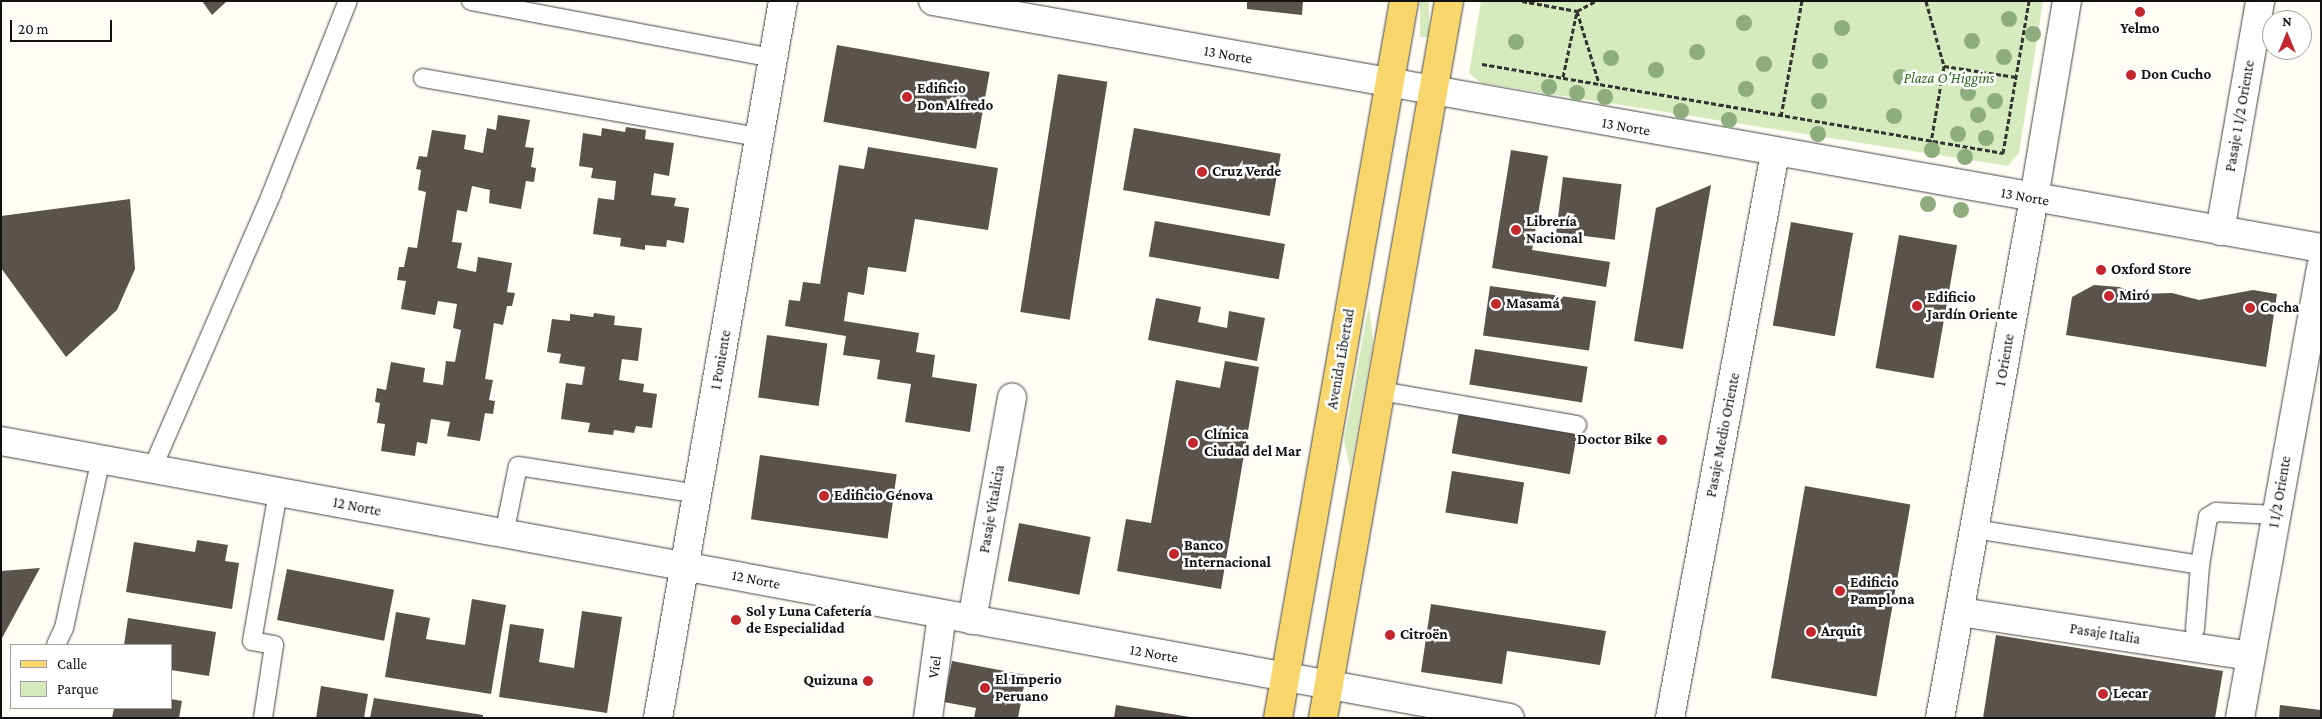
<!DOCTYPE html>
<html>
<head>
<meta charset="utf-8">
<style>
  body { margin:0 }
  #map { position:relative; width:2322px; height:719px; overflow:hidden; background:#fffdf5; font-family:"Crimson Pro",serif }
  div>[style] { position:absolute }
  [style*='--x'] { left:calc(var(--x)*1px); top:calc(var(--y)*1px); width:calc(var(--w)*1px); rotate:calc(var(--a)*1deg) }
  .green>* { inset:0; background:#d5ebbd; transform-origin:0 0 }
  .building>* { inset:0; background:#5a524d; transform-origin:0 0 }
  .path>* { height:3px; margin-top:-1.5px; transform-origin:0; background:repeating-linear-gradient(90deg,#333 0 5px,transparent 0 7.5px) }
  .roads { filter:drop-shadow(0 0 1px #444) drop-shadow(0 0 1px #444) }
  .lane>* { height:18px; margin:-9px; padding:0 9px; transform-origin:9px; border-radius:9px; background:#fff }
  .street>* { height:28px; margin:-14px; padding:0 14px; transform-origin:14px; border-radius:14px; background:#fff }
  .primary>* { height:28px; margin:-14px; padding:0 14px; transform-origin:14px; border-radius:14px; background:#f9d66b }
  .trees>* { width:16px; height:16px; margin:-8px; border-radius:50%; background:#8dad7f }
  .dots>* { width:14px; height:14px; translate:-50% -50%; box-sizing:border-box; border:2px solid #fff; border-radius:50% }
  span { translate:-50% -50%; white-space:nowrap; text-align:center; line-height:1.15; -webkit-text-stroke:5px #fff; paint-order:stroke }
  .poi-label { font-size:15px; color:#111; font-weight:700 }
  .left { translate:0 -50%; text-align:left }
  .right { translate:-100% -50%; text-align:right }
  .street-label { font-size:15px; color:#111 }
  .park-label { font-size:15px; color:#2f6b1f; font-style:italic }
  .frame { position:absolute; inset:0; border:2px solid #111; pointer-events:none }
  .legend { position:absolute; left:10px; top:644px; width:162px; height:65px; box-sizing:border-box; background:#fff; border:1px solid #a0a0a0; margin:0; padding:6px 9px; list-style:none; font-size:15px; color:#111 }
  .legend li { display:flex; align-items:center; gap:10px; height:25px }
  .legend b { width:25px; border:1px solid #a0a0a0 }
  .north { position:absolute; left:2262px; top:10px; width:50px; height:50px; box-sizing:border-box; background:#fff; border:1px solid #a0a0a0; border-radius:50%; rotate:0deg; font-size:14px; font-weight:700; line-height:20px; text-align:center; color:#111 }
  .north::after { content:''; display:block; margin:auto; width:18px; height:22px; background:#c4262e; clip-path:polygon(50% 0,100% 100%,50% 72%,0 100%) }
  .scale { position:absolute; left:10px; top:20px; width:102px; height:22px; box-sizing:border-box; border:2px solid #111; border-top:0; padding-left:6px; font-size:15px; line-height:18px; white-space:nowrap; color:#111; -webkit-text-stroke:4px #fff; paint-order:stroke }
</style>
</head>
<body>
<div id="map">
  <div class="green">
    <div style="left:1420px;top:1px;width:9px;height:36px"></div>
    <div style="clip-path:polygon(1481px 1px,2043px 1px,2019px 153px,2008px 166px,1481px 83px,1469px 73px)"></div>
    <div style="clip-path:polygon(1369px 305px,1373px 342px,1350px 469px,1344px 440px)"></div>
  </div>
  <div class="building">
    <div style="clip-path:polygon(202px 1px,227px 1px,212px 15px)"></div>
    <div style="clip-path:polygon(1247px 1px,1303px 1px,1302px 15px,1247px 9px)"></div>
    <div style="left:837px;top:45px;width:155px;height:78px;rotate:10deg"></div>
    <div style="left:1058px;top:74px;width:50px;height:241px;rotate:9deg"></div>
    <div style="clip-path:polygon(498px 115px,530px 120px,525px 147px,534px 148px,531px 167px,536px 168px,534px 182px,526px 181px,521px 209px,489px 203px,490px 190px,472px 186px,467px 212px,457px 210px,452px 242px,462px 243px,457px 268px,476px 272px,478px 257px,512px 263px,507px 292px,515px 293px,512px 306px,507px 306px,503px 325px,494px 323px,485px 379px,493px 380px,489px 400px,495px 401px,493px 414px,485px 413px,480px 441px,447px 436px,450px 422px,431px 419px,427px 444px,417px 442px,415px 456px,381px 451px,385px 424px,377px 423px,380px 403px,375px 402px,377px 388px,386px 390px,391px 362px,425px 368px,423px 382px,443px 385px,446px 361px,455px 362px,461px 330px,453px 328px,457px 304px,438px 301px,435px 315px,401px 309px,406px 281px,397px 280px,399px 267px,404px 267px,408px 247px,417px 248px,426px 192px,418px 190px,421px 170px,416px 169px,419px 156px,427px 157px,432px 130px,466px 135px,464px 149px,483px 153px,487px 128px,496px 130px)"></div>
    <div style="clip-path:polygon(626px 127px,646px 130px,645px 139px,674px 143px,669px 176px,654px 173px,651px 195px,676px 198px,674px 206px,689px 208px,684px 243px,667px 240px,666px 247px,645px 245px,645px 250px,620px 246px,621px 238px,593px 234px,598px 198px,614px 200px,616px 181px,591px 178px,593px 168px,579px 166px,583px 133px,601px 136px,602px 128px,625px 132px)"></div>
    <div style="left:1134px;top:128px;width:149px;height:63px;rotate:10deg"></div>
    <div style="clip-path:polygon(868px 147px,998px 168px,988px 230px,915px 219px,906px 272px,868px 267px,864px 295px,848px 292px,844px 321px,919px 333px,916px 352px,935px 355px,932px 377px,977px 384px,970px 432px,905px 422px,911px 384px,877px 379px,880px 360px,843px 355px,846px 336px,785px 326px,789px 300px,800px 301px,803px 282px,820px 284px,839px 165px,864px 169px)"></div>
    <div style="clip-path:polygon(1511px 150px,1548px 156px,1532px 250px,1610px 262px,1606px 287px,1492px 268px)"></div>
    <div style="left:1563px;top:177px;width:59px;height:56px;rotate:7deg"></div>
    <div style="clip-path:polygon(1711px 185px,1683px 349px,1634px 341px,1656px 208px)"></div>
    <div style="clip-path:polygon(130px 199px,135px 269px,117px 310px,66px 357px,1px 268px,1px 216px)"></div>
    <div style="left:1155px;top:221px;width:132px;height:36px;rotate:10deg"></div>
    <div style="left:1791px;top:222px;width:63px;height:105px;rotate:10deg"></div>
    <div style="left:1899px;top:235px;width:59px;height:135px;rotate:10deg"></div>
    <div style="clip-path:polygon(2094px 285px,2119px 287px,2139px 294px,2172px 293px,2199px 300px,2253px 290px,2277px 294px,2266px 367px,2066px 335px,2072px 297px)"></div>
    <div style="left:1490px;top:286px;width:107px;height:50px;rotate:8deg"></div>
    <div style="clip-path:polygon(1156px 298px,1201px 307px,1198px 322px,1227px 328px,1229px 311px,1265px 318px,1257px 361px,1148px 340px)"></div>
    <div style="clip-path:polygon(594px 313px,615px 316px,614px 325px,642px 328px,638px 361px,622px 359px,619px 380px,644px 384px,643px 392px,657px 394px,652px 428px,636px 426px,634px 433px,614px 430px,613px 435px,588px 432px,590px 423px,561px 419px,566px 383px,582px 385px,585px 367px,559px 363px,561px 354px,547px 352px,552px 319px,570px 321px,570px 314px,593px 317px)"></div>
    <div style="left:767px;top:335px;width:61px;height:63px;rotate:8deg"></div>
    <div style="left:1475px;top:349px;width:114px;height:36px;rotate:9deg"></div>
    <div style="clip-path:polygon(1225px 361px,1259px 367px,1221px 589px,1117px 571px,1126px 519px,1151px 523px,1176px 380px,1220px 388px)"></div>
    <div style="left:1459px;top:412px;width:120px;height:42px;rotate:10deg"></div>
    <div style="left:760px;top:455px;width:138px;height:65px;rotate:8deg"></div>
    <div style="left:1452px;top:471px;width:73px;height:42px;rotate:9deg"></div>
    <div style="left:1805px;top:486px;width:107px;height:195px;rotate:10deg"></div>
    <div style="left:1019px;top:523px;width:73px;height:59px;rotate:11deg"></div>
    <div style="clip-path:polygon(197px 540px,228px 545px,225px 561px,239px 563px,232px 609px,126px 592px,134px 542px,195px 552px)"></div>
    <div style="clip-path:polygon(40px 568px,1px 640px,1px 571px)"></div>
    <div style="left:287px;top:569px;width:109px;height:52px;rotate:11deg"></div>
    <div style="clip-path:polygon(472px 599px,506px 605px,491px 694px,385px 677px,396px 612px,430px 618px,426px 639px,465px 645px)"></div>
    <div style="clip-path:polygon(1431px 604px,1606px 631px,1600px 665px,1507px 651px,1502px 684px,1421px 672px)"></div>
    <div style="clip-path:polygon(582px 611px,622px 617px,607px 713px,499px 697px,510px 624px,544px 629px,539px 662px,574px 668px)"></div>
    <div style="clip-path:polygon(128px 618px,216px 632px,209px 676px,171px 670px,171px 645px,124px 645px)"></div>
    <div style="clip-path:polygon(1996px 635px,2223px 671px,2215px 718px,1983px 718px)"></div>
    <div style="clip-path:polygon(952px 661px,1026px 675px,1018px 718px,974px 718px,976px 708px,944px 702px)"></div>
    <div style="clip-path:polygon(321px 686px,368px 694px,364px 718px,316px 718px)"></div>
    <div style="clip-path:polygon(374px 698px,483px 715px,483px 718px,370px 718px)"></div>
    <div style="clip-path:polygon(171px 699px,182px 701px,179px 718px,112px 718px,114px 708px,171px 708px)"></div>
    <div style="clip-path:polygon(1116px 705px,1190px 717px,1190px 718px,1114px 718px)"></div>
    <div style="clip-path:polygon(2280px 705px,2321px 710px,2321px 718px,2279px 718px)"></div>
  </div>
  <div class="path">
    <div style="--x:1522;--y:1;--w:56;--a:10.3"></div>
    <div style="--x:1577;--y:11;--w:75;--a:73"></div>
    <div style="--x:1926;--y:1;--w:67;--a:74.5"></div>
    <div style="--x:1944;--y:66;--w:77;--a:99.7"></div>
    <div style="--x:1482;--y:64;--w:529;--a:9.69"></div>
    <div style="--x:2003;--y:153;--w:154;--a:-80.3"></div>
    <div style="--x:1944;--y:66;--w:73;--a:8.7"></div>
    <div style="--x:1563;--y:77;--w:67;--a:-78"></div>
    <div style="--x:1577;--y:11;--w:21;--a:-28"></div>
    <div style="--x:1781;--y:116;--w:117;--a:-79.7"></div>
  </div>
  <div class="roads">
    <div class="lane">
      <div style="--x:471;--y:1;--w:307;--a:10.7"></div>
      <div style="--x:423;--y:78;--w:341;--a:10"></div>
      <div style="--x:1380;--y:391;--w:200;--a:9.8"></div>
      <div style="--x:152;--y:469;--w:299;--a:-66.5"></div>
      <div style="--x:271;--y:195;--w:209;--a:-68.4"></div>
      <div style="--x:1975;--y:529;--w:228;--a:9.1"></div>
      <div style="--x:504;--y:534;--w:69;--a:-78.4"></div>
      <div style="--x:518;--y:466;--w:182;--a:8.8"></div>
      <div style="--x:2195;--y:629;--w:64;--a:-85.5"></div>
      <div style="--x:2200;--y:565;--w:49;--a:-80.5"></div>
      <div style="--x:2208;--y:517;--w:9;--a:-32"></div>
      <div style="--x:2216;--y:512;--w:60;--a:2.9"></div>
      <div style="--x:56;--y:645;--w:19;--a:-65"></div>
      <div style="--x:64;--y:628;--w:173;--a:-77.7"></div>
      <div style="--x:263;--y:718;--w:74;--a:-81.4"></div>
      <div style="--x:274;--y:645;--w:22;--a:-170"></div>
      <div style="--x:252;--y:641;--w:151;--a:-80.1"></div>
    </div>
    <div class="street">
      <div style="--x:933;--y:1;--w:1410;--a:10.09"></div>
      <div style="--x:2220;--y:231;--w:233;--a:-80.1"></div>
      <div style="--x:1;--y:441;--w:1534;--a:10.4"></div>
      <div style="--x:1960;--y:612;--w:294;--a:8.6"></div>
      <div style="--x:972;--y:620;--w:226;--a:-79.8"></div>
      <div style="--x:658;--y:718;--w:728;--a:-80.11"></div>
      <div style="--x:928;--y:718;--w:104;--a:-82.3"></div>
      <div style="--x:1670;--y:718;--w:575;--a:-79.47"></div>
      <div style="--x:1940;--y:718;--w:528;--a:-79.75"></div>
      <div style="--x:2034;--y:198;--w:200;--a:-80.5"></div>
      <div style="--x:2240;--y:718;--w:459;--a:-79.8"></div>
    </div>
    <div class="primary">
      <div style="--x:1278;--y:718;--w:728;--a:-80.03"></div>
      <div style="--x:1323;--y:718;--w:728;--a:-80.03"></div>
    </div>
  </div>
  <div class="trees">
    <div style="left:2009px;top:19px"></div>
    <div style="left:1744px;top:23px"></div>
    <div style="left:1842px;top:28px"></div>
    <div style="left:2033px;top:34px"></div>
    <div style="left:1972px;top:41px"></div>
    <div style="left:1516px;top:42px"></div>
    <div style="left:1697px;top:52px"></div>
    <div style="left:2004px;top:57px"></div>
    <div style="left:1611px;top:58px"></div>
    <div style="left:1820px;top:61px"></div>
    <div style="left:1764px;top:64px"></div>
    <div style="left:1656px;top:70px"></div>
    <div style="left:1901px;top:77px"></div>
    <div style="left:1549px;top:87px"></div>
    <div style="left:1746px;top:89px"></div>
    <div style="left:1577px;top:93px"></div>
    <div style="left:1968px;top:93px"></div>
    <div style="left:1605px;top:97px"></div>
    <div style="left:1819px;top:101px"></div>
    <div style="left:1995px;top:101px"></div>
    <div style="left:1681px;top:111px"></div>
    <div style="left:1978px;top:115px"></div>
    <div style="left:1894px;top:116px"></div>
    <div style="left:1729px;top:120px"></div>
    <div style="left:1818px;top:134px"></div>
    <div style="left:1958px;top:134px"></div>
    <div style="left:1986px;top:138px"></div>
    <div style="left:1932px;top:150px"></div>
    <div style="left:1965px;top:157px"></div>
    <div style="left:1928px;top:204px"></div>
    <div style="left:1961px;top:210px"></div>
  </div>
  <div class="dots">
    <div style="left:2140px;top:12px;background:#c4262e"></div>
    <div style="left:2131px;top:75px;background:#c4262e"></div>
    <div style="left:907px;top:97px;background:#c4262e"></div>
    <div style="left:1202px;top:172px;background:#c4262e"></div>
    <div style="left:1516px;top:230px;background:#c4262e"></div>
    <div style="left:2101px;top:270px;background:#c4262e"></div>
    <div style="left:2109px;top:296px;background:#c4262e"></div>
    <div style="left:1496px;top:304px;background:#c4262e"></div>
    <div style="left:1917px;top:306px;background:#c4262e"></div>
    <div style="left:2250px;top:308px;background:#c4262e"></div>
    <div style="left:1662px;top:440px;background:#c4262e"></div>
    <div style="left:1193px;top:443px;background:#c4262e"></div>
    <div style="left:824px;top:496px;background:#c4262e"></div>
    <div style="left:1174px;top:554px;background:#c4262e"></div>
    <div style="left:1840px;top:591px;background:#c4262e"></div>
    <div style="left:736px;top:620px;background:#c4262e"></div>
    <div style="left:1811px;top:632px;background:#c4262e"></div>
    <div style="left:1390px;top:635px;background:#c4262e"></div>
    <div style="left:868px;top:681px;background:#c4262e"></div>
    <div style="left:985px;top:688px;background:#c4262e"></div>
    <div style="left:2103px;top:694px;background:#c4262e"></div>
  </div>
  <div class="poi-label">
    <span style="left:2140px;top:29px">Yelmo</span>
    <span class="left" style="left:2141px;top:75px">Don Cucho</span>
    <span class="left" style="left:917px;top:97px">Edificio<br>Don Alfredo</span>
    <span class="left" style="left:1212px;top:172px">Cruz Verde</span>
    <span class="left" style="left:1526px;top:230px">Librería<br>Nacional</span>
    <span class="left" style="left:2111px;top:270px">Oxford Store</span>
    <span class="left" style="left:2119px;top:296px">Miró</span>
    <span class="left" style="left:1927px;top:306px">Edificio<br>Jardín Oriente</span>
    <span class="left" style="left:1506px;top:304px">Masamá</span>
    <span class="left" style="left:2260px;top:308px">Cocha</span>
    <span class="left" style="left:1204px;top:443px">Clínica<br>Ciudad del Mar</span>
    <span class="right" style="left:1652px;top:440px">Doctor Bike</span>
    <span class="left" style="left:834px;top:496px">Edificio Génova</span>
    <span class="left" style="left:1184px;top:554px">Banco<br>Internacional</span>
    <span class="left" style="left:1850px;top:591px">Edificio<br>Pamplona</span>
    <span class="left" style="left:746px;top:620px">Sol y Luna Cafetería<br>de Especialidad</span>
    <span class="left" style="left:1821px;top:632px">Arquit</span>
    <span class="left" style="left:1400px;top:635px">Citroën</span>
    <span class="left" style="left:995px;top:688px">El Imperio<br>Peruano</span>
    <span class="right" style="left:858px;top:681px">Quizuna</span>
    <span class="left" style="left:2113px;top:694px">Lecar</span>
  </div>
  <div class="street-label">
    <span style="left:1228px;top:55px;rotate:10deg">13 Norte</span>
    <span style="left:2240px;top:116px;rotate:-80deg">Pasaje 1 1/2 Oriente</span>
    <span style="left:1626px;top:127px;rotate:10deg">13 Norte</span>
    <span style="left:2025px;top:197px;rotate:10deg">13 Norte</span>
    <span style="left:1341px;top:359px;rotate:-80deg">Avenida Libertad</span>
    <span style="left:721px;top:360px;rotate:-80deg">1 Poniente</span>
    <span style="left:2005px;top:360px;rotate:-80deg">1 Oriente</span>
    <span style="left:1723px;top:435px;rotate:-79deg">Pasaje Medio Oriente</span>
    <span style="left:2280px;top:492px;rotate:-80deg">1 1/2 Oriente</span>
    <span style="left:357px;top:507px;rotate:11deg">12 Norte</span>
    <span style="left:992px;top:509px;rotate:-80deg">Pasaje Vitalicia</span>
    <span style="left:756px;top:580px;rotate:11deg">12 Norte</span>
    <span style="left:2105px;top:634px;rotate:9deg">Pasaje Italia</span>
    <span style="left:1154px;top:654px;rotate:10deg">12 Norte</span>
    <span style="left:935px;top:667px;rotate:-82deg">Viel</span>
  </div>
  <div class="park-label">
    <span style="left:1949px;top:79px">Plaza O'Higgins</span>
  </div>
  <div class="frame"></div>
  <ul class="legend">
  <li><b style="height:6px;background:#f9d66b"></b>Calle</li>
  <li><b style="height:14px;background:#d5ebbd"></b>Parque</li>
  </ul>
  <div class="north">N</div>
  <div class="scale">20 m</div>
</div>
</body>
</html>
